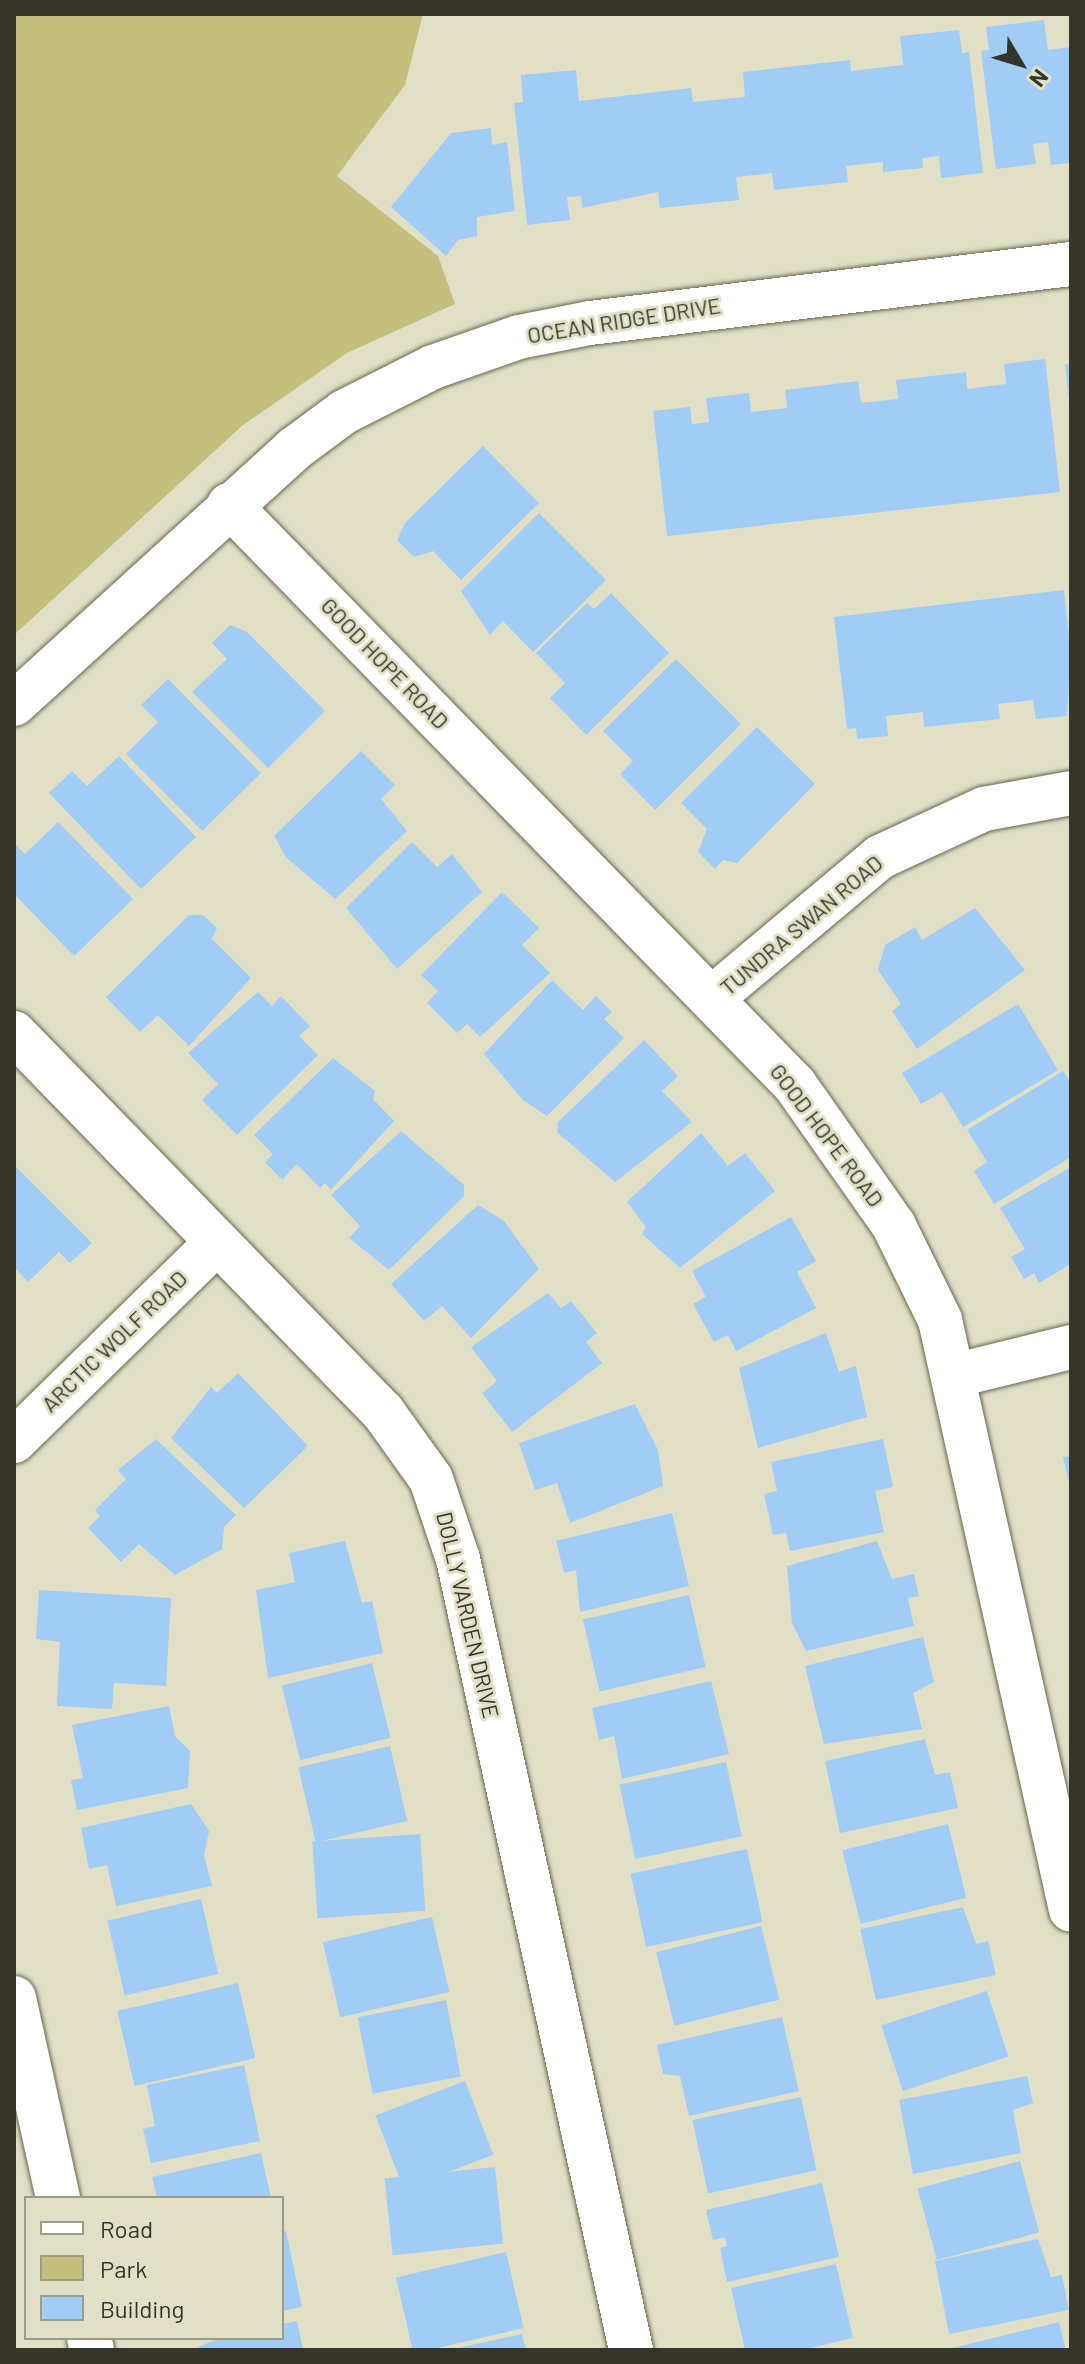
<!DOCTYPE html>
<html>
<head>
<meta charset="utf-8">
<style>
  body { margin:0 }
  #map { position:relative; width:1085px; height:2364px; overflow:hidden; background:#e1e0c6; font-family:Barlow,sans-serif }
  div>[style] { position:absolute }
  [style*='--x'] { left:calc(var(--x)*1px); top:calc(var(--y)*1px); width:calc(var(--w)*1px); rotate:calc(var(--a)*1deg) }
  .green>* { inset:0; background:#c4bf7c }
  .building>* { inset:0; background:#a0ccf6; transform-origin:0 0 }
  .roads { filter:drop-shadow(0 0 2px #67664f) drop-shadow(0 0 2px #67664f) }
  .minor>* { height:44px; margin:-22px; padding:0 22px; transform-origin:22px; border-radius:22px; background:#fff }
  span { translate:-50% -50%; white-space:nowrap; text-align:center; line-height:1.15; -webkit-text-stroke:6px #e1e0c6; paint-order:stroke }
  .street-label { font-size:22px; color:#36352b }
  .frame { position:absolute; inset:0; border:16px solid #36352b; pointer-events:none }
  .legend { position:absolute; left:24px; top:2196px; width:260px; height:144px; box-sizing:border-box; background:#e1e0c6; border:2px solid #9d9c88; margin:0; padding:10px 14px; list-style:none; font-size:24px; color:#36352b }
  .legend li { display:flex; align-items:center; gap:16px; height:40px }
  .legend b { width:40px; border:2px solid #9d9c88 }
  .north { position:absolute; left:981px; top:24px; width:80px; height:80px; -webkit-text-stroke:6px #e1e0c6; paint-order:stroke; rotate:128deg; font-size:22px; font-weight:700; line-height:32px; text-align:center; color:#36352b }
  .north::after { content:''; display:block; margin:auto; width:28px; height:36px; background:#36352b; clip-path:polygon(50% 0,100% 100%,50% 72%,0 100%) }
</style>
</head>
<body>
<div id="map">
  <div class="green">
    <div style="clip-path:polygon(14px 14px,423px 14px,405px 85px,337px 176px,438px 256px,455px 304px,347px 353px,243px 425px,14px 635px)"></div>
  </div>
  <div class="building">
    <div style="clip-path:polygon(1044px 20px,1048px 50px,1071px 47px,1071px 163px,1051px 165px,1048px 142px,1033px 144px,1036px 164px,996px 169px,981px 51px,989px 50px,986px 27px)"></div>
    <div style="clip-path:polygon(959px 30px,962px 53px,969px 52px,983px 173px,941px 178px,939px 156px,922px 158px,923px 168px,883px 172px,883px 162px,846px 166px,848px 182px,774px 190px,772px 173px,736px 177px,739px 200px,660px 208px,658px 192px,582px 208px,581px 196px,567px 197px,570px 220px,527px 225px,514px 103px,523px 102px,521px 75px,576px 70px,579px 101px,691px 88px,693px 102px,745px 97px,743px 72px,850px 60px,851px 71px,903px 65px,900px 36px)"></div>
    <div style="clip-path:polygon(491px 128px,492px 145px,507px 142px,515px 211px,477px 217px,477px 236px,458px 240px,446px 256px,391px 207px,451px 133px)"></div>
    <div style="clip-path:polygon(1045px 359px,1060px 492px,667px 536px,653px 411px,690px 407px,692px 424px,709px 422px,706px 398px,749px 393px,751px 412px,787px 408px,785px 390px,858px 381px,861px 403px,898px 399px,896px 380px,966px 372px,967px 389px,1006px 384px,1004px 364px)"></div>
    <div style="clip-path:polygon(1065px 364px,1071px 364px,1071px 402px,1069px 403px)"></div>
    <div style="clip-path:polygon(483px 446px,539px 503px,461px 580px,433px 551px,414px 557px,397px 540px,405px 523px)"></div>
    <div style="clip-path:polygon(539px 513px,606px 580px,533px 652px,503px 621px,490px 635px,461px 591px)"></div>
    <div style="clip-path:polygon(1064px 590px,1071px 655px,1067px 716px,1036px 719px,1033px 700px,998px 704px,1000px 719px,924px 727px,923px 712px,886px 716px,888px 736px,857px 739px,856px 728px,847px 729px,834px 617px)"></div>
    <div style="clip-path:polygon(611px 593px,669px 653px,586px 735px,550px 698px,565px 683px,536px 653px,587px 603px,594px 609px)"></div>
    <div style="clip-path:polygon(230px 625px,247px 632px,325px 711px,268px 768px,192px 692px,227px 659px,212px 643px)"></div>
    <div style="clip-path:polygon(676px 659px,741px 724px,655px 810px,620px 774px,633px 761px,603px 731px)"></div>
    <div style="clip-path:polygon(168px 679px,261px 773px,202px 831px,126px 754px,158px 722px,141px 705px)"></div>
    <div style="clip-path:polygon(757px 727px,815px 784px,737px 863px,723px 860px,715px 869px,698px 852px,707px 829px,681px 803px)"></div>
    <div style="clip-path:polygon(361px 751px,395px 785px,381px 799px,407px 831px,335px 899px,286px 857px,274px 836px)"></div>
    <div style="clip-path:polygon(119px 756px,196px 837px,141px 889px,49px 793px,72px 771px,87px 786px)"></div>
    <div style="clip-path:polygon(58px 822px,133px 899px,74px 956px,14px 894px,14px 843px,25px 854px)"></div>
    <div style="clip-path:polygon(412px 842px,437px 867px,452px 854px,482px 892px,397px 969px,346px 908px)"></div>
    <div style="clip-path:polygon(502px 892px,539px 928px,522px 945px,550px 973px,480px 1037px,467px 1024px,457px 1033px,427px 1003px,438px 991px,421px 975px)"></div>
    <div style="clip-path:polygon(975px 908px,1025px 970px,917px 1049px,892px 1011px,901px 1004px,878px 970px,885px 945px,915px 927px,922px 940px)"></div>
    <div style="clip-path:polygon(189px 915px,203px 915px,217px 928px,212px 939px,251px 978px,189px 1046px,158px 1015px,140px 1032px,106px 997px)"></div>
    <div style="clip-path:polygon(552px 980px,583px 1010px,596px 996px,612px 1012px,604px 1019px,624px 1038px,547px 1116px,523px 1100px,484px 1054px)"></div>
    <div style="clip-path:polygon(258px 992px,272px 1006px,281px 996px,310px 1026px,299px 1036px,318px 1055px,237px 1135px,202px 1100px,218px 1084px,188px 1053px)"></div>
    <div style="clip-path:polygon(1018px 1004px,1058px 1070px,963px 1127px,942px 1092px,921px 1104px,902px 1073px)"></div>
    <div style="clip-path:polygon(644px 1040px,678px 1076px,662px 1091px,692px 1122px,615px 1182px,557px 1132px,558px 1122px)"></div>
    <div style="clip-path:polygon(333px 1058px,375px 1091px,373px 1099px,394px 1121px,331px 1190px,325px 1183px,320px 1188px,297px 1164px,282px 1180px,265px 1162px,273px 1154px,254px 1135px)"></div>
    <div style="clip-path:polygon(1063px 1071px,1071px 1083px,1071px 1157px,994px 1204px,974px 1171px,987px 1162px,967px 1130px)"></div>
    <div style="clip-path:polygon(401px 1131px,464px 1185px,464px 1196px,389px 1270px,349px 1238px,360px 1226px,331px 1195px)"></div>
    <div style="clip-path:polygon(701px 1133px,728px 1166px,745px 1153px,775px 1191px,680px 1268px,642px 1234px,646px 1227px,627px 1202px)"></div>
    <div style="clip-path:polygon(14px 1165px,92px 1243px,70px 1263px,59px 1252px,28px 1282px,14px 1267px)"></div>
    <div style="clip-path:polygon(1071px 1167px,1071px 1264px,1039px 1283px,1034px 1273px,1024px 1279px,1011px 1257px,1025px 1249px,1000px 1208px)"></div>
    <div style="clip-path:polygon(478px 1205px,504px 1221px,539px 1269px,471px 1338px,442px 1306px,424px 1321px,391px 1284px)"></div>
    <div style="clip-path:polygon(791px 1217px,816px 1261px,797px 1272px,816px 1308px,736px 1351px,728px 1335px,714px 1342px,693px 1304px,706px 1297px,692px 1271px)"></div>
    <div style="clip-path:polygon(548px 1293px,561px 1308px,571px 1301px,597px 1333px,586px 1342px,602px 1363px,512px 1432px,482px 1393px,497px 1381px,471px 1347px)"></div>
    <div style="clip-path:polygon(826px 1333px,839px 1372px,856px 1366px,867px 1417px,758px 1448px,739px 1368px)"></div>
    <div style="clip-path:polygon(238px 1373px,308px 1446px,244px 1508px,171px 1438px,211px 1387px,217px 1393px)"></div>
    <div style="clip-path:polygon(635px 1404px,658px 1450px,663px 1486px,570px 1523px,557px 1483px,535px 1490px,519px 1443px)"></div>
    <div style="clip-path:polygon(156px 1439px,236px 1515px,224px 1527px,222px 1549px,175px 1575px,139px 1544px,121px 1562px,88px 1528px,100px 1516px,95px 1510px,126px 1479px,118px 1470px)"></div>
    <div style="clip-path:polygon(883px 1439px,893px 1487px,875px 1491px,884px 1532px,790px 1551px,786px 1533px,773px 1535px,764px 1494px,777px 1491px,771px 1462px)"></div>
    <div style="clip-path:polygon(1071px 1456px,1071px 1486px,1070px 1486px,1063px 1457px)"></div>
    <div style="clip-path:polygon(672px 1513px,689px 1586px,580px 1612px,576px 1570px,564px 1573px,556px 1541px)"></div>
    <div style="clip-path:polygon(345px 1541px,362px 1603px,372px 1601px,383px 1653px,268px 1678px,256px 1590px,295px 1582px,289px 1553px)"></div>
    <div style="clip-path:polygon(877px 1541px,892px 1579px,914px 1574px,919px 1596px,908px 1598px,914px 1626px,806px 1651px,792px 1623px,787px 1566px)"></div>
    <div style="clip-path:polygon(39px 1590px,171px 1598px,166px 1686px,114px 1683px,112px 1709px,57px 1706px,60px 1642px,36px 1639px)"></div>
    <div style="left:689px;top:1595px;width:74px;height:109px;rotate:77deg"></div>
    <div style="clip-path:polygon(923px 1637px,934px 1682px,913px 1693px,922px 1729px,824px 1744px,805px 1666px)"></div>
    <div style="left:372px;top:1663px;width:77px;height:93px;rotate:76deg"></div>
    <div style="clip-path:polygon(711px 1681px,729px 1754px,622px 1779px,614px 1736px,599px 1740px,592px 1708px)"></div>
    <div style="clip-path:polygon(169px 1706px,175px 1736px,190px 1751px,188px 1788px,77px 1810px,71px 1780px,83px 1778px,72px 1725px)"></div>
    <div style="clip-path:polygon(925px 1739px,935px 1775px,950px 1772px,958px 1808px,840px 1833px,825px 1761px)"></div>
    <div style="left:390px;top:1746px;width:77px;height:94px;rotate:77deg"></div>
    <div style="left:726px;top:1762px;width:76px;height:109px;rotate:78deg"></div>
    <div style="clip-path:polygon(191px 1804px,209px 1831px,204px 1855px,212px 1886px,116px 1906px,107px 1865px,89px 1869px,81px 1828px)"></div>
    <div style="left:948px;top:1824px;width:76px;height:109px;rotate:76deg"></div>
    <div style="left:420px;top:1834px;width:77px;height:108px;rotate:86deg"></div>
    <div style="left:747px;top:1849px;width:75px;height:119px;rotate:78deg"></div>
    <div style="left:201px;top:1899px;width:77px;height:96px;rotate:77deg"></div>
    <div style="clip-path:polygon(963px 1907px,976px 1944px,988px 1941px,996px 1975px,876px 2000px,860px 1929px)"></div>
    <div style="left:432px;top:1917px;width:77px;height:112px;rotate:77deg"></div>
    <div style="left:761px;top:1926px;width:76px;height:108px;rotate:76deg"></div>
    <div style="left:238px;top:1983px;width:77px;height:124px;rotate:77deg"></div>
    <div style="left:987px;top:1991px;width:69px;height:111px;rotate:72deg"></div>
    <div style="left:446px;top:2000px;width:78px;height:90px;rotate:79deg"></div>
    <div style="clip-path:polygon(782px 2017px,799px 2091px,689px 2116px,680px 2076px,663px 2074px,657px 2045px)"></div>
    <div style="clip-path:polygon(244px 2065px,260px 2141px,151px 2163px,143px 2129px,155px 2126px,147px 2085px)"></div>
    <div style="clip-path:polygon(1027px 2076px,1033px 2103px,1013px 2110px,1021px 2153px,913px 2174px,899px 2100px)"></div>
    <div style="left:465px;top:2081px;width:79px;height:96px;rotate:69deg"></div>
    <div style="left:801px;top:2097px;width:75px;height:111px;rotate:78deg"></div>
    <div style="clip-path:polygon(261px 2153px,271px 2198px,157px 2198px,152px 2177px)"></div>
    <div style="left:1020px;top:2161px;width:74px;height:106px;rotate:75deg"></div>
    <div style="left:495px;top:2167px;width:77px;height:111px;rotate:84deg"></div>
    <div style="clip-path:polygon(822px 2183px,839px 2257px,727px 2282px,720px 2248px,727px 2246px,725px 2237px,713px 2240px,706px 2210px)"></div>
    <div style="clip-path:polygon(286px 2231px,302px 2307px,282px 2311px,282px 2232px)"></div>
    <div style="clip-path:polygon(1038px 2239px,1051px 2277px,1062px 2275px,1069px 2310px,949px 2334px,935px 2261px)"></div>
    <div style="left:506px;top:2252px;width:78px;height:113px;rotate:77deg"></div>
    <div style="clip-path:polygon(836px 2264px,853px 2338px,802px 2350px,745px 2350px,731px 2288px)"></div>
    <div style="clip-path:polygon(297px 2321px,303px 2350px,191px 2350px,220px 2338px,282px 2338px,282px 2324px)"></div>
    <div style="clip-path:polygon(1059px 2322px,1066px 2350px,949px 2350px,949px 2349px)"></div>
    <div style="clip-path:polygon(522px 2334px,526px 2350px,454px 2350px,453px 2349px)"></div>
  </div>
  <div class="roads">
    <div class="minor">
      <div style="--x:229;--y:505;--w:810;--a:45.7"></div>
      <div style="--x:795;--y:1085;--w:172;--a:54.9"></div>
      <div style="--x:894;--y:1226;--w:105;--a:63.9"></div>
      <div style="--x:940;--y:1320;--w:604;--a:77.48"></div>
      <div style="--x:14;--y:704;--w:379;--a:-42.3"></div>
      <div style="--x:294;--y:449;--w:62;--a:-36.5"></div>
      <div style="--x:344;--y:412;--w:100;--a:-26.8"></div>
      <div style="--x:433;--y:367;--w:91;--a:-19.2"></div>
      <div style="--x:519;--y:337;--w:72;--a:-11.2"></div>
      <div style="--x:590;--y:323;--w:485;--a:-7"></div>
      <div style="--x:712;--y:998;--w:219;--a:-40"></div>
      <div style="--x:880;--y:857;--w:115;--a:-24.8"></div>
      <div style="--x:984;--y:809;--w:88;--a:-10.4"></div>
      <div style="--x:14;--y:1033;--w:529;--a:45.77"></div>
      <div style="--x:383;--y:1412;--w:82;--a:54.4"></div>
      <div style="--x:431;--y:1479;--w:84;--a:71.4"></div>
      <div style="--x:458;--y:1559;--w:810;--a:77.66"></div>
      <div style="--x:953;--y:1376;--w:122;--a:-13.8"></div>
      <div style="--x:14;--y:1441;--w:283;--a:-44.4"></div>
      <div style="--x:14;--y:1998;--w:205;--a:77.6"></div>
      <div style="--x:89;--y:2338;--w:12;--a:76"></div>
    </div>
  </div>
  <div class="street-label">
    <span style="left:624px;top:320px;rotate:-9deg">OCEAN RIDGE DRIVE</span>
    <span style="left:385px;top:663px;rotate:46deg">GOOD HOPE ROAD</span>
    <span style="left:801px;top:925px;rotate:-40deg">TUNDRA SWAN ROAD</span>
    <span style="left:827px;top:1135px;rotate:53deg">GOOD HOPE ROAD</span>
    <span style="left:114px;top:1341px;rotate:-44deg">ARCTIC WOLF ROAD</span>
    <span style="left:468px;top:1615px;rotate:77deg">DOLLY VARDEN DRIVE</span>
  </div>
  <div class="frame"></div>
  <ul class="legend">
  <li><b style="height:10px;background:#fff"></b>Road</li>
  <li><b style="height:22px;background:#c4bf7c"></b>Park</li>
  <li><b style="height:22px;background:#a0ccf6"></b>Building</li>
  </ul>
  <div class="north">N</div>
</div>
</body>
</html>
